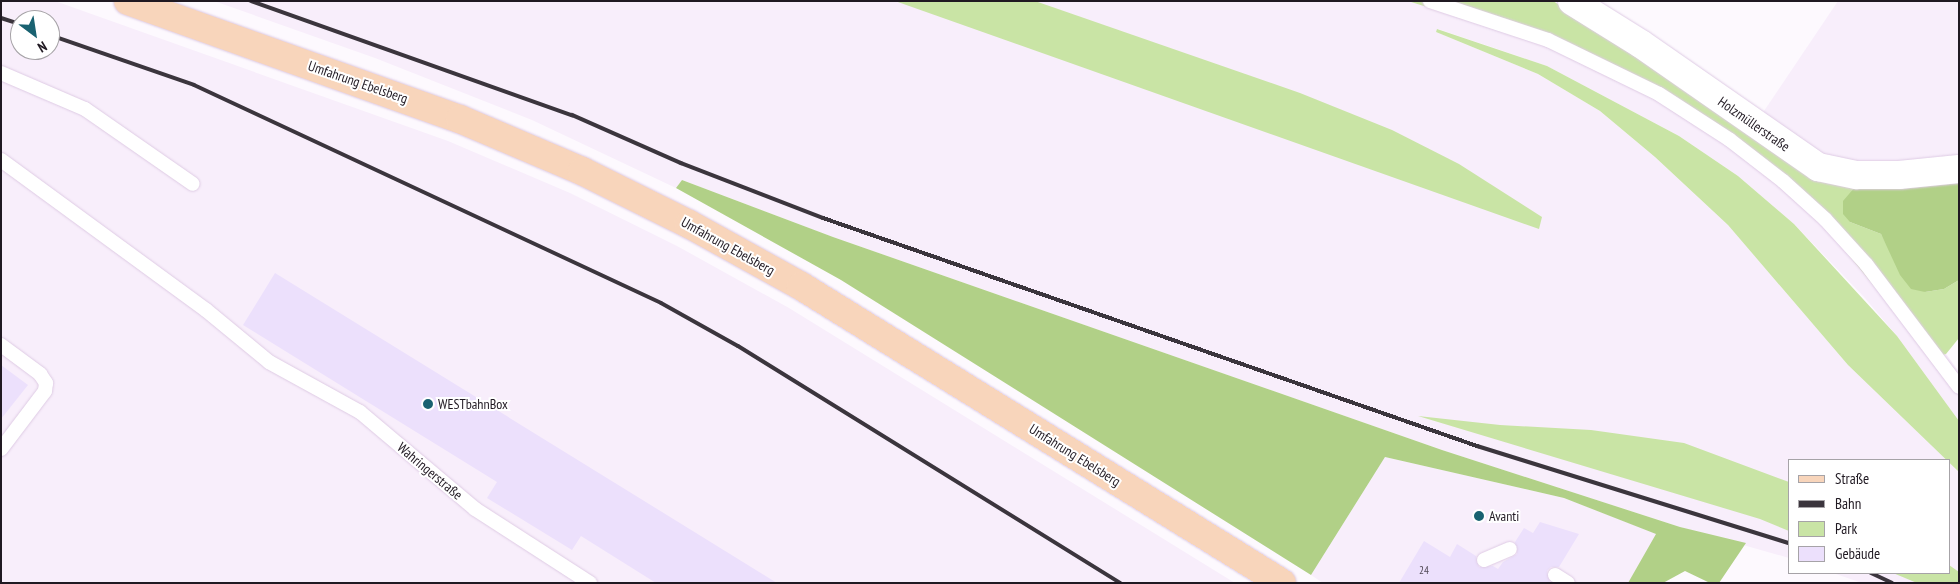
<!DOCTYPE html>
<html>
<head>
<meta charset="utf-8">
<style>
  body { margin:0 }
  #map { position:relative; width:1960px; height:584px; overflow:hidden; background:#fdf9fe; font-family:"PT Sans Narrow",sans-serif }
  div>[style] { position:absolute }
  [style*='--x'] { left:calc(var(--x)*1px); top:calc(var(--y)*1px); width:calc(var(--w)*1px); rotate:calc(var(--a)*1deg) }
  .built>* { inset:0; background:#f8eefb }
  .green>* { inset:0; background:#c9e4a5 }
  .forest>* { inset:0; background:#b1d087 }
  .building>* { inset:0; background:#ece0fc }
  .roads { filter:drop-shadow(0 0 1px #decbe4) drop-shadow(0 0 1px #decbe4) }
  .service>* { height:14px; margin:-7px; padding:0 7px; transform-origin:7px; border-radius:7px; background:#fff }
  .minor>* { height:28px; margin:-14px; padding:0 14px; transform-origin:14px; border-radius:14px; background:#fff }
  .primary>* { height:28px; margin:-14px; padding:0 14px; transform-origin:14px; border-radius:14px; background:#f8d5bb }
  .rail>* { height:4px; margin:-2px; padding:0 2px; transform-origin:2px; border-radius:2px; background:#3b353d }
  .dots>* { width:14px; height:14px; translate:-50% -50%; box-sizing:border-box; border:2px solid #fff; border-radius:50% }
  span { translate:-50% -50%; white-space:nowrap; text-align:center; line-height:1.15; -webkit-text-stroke:4px #fff; paint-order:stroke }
  .number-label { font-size:11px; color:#534b58 }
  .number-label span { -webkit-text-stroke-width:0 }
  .street-label { font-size:14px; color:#201922 }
  .poi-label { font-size:14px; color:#201922 }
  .left { translate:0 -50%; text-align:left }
  .frame { position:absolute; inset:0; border:2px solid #201922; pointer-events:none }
  .legend { position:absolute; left:1788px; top:459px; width:162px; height:115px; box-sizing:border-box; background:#fff; border:1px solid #a6a3a7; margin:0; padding:6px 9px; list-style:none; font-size:15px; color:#201922 }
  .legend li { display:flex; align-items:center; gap:10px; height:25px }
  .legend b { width:25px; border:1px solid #a6a3a7 }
  .north { position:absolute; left:10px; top:10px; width:50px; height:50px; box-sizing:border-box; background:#fff; border:1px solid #a6a3a7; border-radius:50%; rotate:149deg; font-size:14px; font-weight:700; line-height:20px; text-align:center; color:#201922 }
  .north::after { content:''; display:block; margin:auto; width:18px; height:22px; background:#196271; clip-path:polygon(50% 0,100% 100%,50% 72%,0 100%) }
</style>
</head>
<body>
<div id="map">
  <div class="built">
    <div style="clip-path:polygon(evenodd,1px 1px,55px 1px,448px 141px,570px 193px,677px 246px,789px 308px,1235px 583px,1px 583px,1px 1px,20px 20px,50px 20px,50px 50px,20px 50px,20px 20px)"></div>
    <div style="clip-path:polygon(214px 1px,1408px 1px,1549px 46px,1654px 97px,1752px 162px,1823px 224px,1932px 358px,1946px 354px,1959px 372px,1959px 421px,1897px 336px,1864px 297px,1794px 224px,1738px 176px,1679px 136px,1547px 66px,1438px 29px,1436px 32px,1538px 74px,1600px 111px,1655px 157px,1728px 225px,1848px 365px,1947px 460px,1789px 460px,1789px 558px,1680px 527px,1442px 450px,833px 237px,682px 180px,676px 188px,532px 120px,375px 58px)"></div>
    <div style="clip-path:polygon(1838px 1px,1959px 1px,1959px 159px,1855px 165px,1819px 153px,1762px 114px)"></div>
    <div style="clip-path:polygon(1385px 457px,1564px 498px,1657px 534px,1628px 583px,1323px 583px,1311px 575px)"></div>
    <div style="clip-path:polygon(1949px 462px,1959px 472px,1959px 583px,1862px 583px,1833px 573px,1949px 573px)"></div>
  </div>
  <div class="green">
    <div style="clip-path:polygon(895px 1px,1035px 1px,1300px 93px,1392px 130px,1459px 164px,1542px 217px,1539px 229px)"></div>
    <div style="clip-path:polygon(1408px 1px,1553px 1px,1855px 187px,1850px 222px,1881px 234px,1891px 253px,1925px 292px,1944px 289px,1959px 280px,1959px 338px,1946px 354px,1933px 358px,1823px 224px,1752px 162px,1654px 97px,1549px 46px)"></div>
    <div style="clip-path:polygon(1437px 29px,1547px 66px,1679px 136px,1738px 176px,1794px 224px,1897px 336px,1959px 421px,1959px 472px,1848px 365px,1728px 225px,1655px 157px,1600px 111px,1538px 74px,1436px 32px)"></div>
    <div style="clip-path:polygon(1418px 416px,1500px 425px,1591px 430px,1684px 443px,1789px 482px,1789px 531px,1760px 519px)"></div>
    <div style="clip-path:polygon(1949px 565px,1959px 572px,1959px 583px,1917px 583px,1893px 573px,1949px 573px)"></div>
  </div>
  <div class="forest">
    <div style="clip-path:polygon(1959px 179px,1959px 280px,1944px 289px,1925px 292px,1911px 289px,1900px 275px,1881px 234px,1850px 222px,1843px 214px,1843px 201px,1855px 187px)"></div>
    <div style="clip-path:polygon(682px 180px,833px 237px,1442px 450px,1680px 527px,1746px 543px,1719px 583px,1710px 583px,1685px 571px,1663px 583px,1628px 583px,1656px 534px,1564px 498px,1385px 457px,1311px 575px,841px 280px,676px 188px)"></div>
  </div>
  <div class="building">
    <div style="clip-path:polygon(275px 273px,777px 583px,656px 583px,581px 536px,572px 550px,487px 498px,497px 482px,243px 325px)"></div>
    <div style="clip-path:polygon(1px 365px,28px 385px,1px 419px)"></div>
    <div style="clip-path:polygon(1540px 522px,1579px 534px,1559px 567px,1551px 567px,1547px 571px,1550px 583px,1399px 583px,1424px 541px,1450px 557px,1457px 544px,1476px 556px,1479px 567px,1493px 566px,1498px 569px,1503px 562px,1517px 554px,1515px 542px,1524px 528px,1533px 533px)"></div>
  </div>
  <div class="roads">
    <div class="service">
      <div style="--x:1430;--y:1;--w:124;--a:18.3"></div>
      <div style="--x:1548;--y:40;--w:123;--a:25.9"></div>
      <div style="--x:1659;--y:94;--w:85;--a:32.9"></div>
      <div style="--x:1730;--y:140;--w:67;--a:37.7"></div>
      <div style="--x:1783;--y:181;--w:57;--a:42.1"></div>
      <div style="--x:1825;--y:219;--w:61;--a:47.7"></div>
      <div style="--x:1866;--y:264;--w:154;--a:52.9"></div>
      <div style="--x:1;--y:73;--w:91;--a:23.2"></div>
      <div style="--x:85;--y:109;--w:131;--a:34.8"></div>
      <div style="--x:1;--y:160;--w:254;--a:36.2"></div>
      <div style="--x:206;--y:310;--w:82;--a:39.5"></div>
      <div style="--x:269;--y:362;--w:104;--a:28.8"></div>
      <div style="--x:360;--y:412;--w:150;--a:40.1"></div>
      <div style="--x:475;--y:509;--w:137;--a:32.8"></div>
      <div style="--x:1;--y:345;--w:49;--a:36.6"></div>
      <div style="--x:40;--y:374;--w:11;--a:56"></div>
      <div style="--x:46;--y:383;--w:8;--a:97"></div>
      <div style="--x:45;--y:391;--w:73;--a:127.2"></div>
      <div style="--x:1484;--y:560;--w:28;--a:-23"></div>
      <div style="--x:1555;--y:575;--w:15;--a:32"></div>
    </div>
    <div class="minor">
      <div style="--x:1572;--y:1;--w:81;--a:31.9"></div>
      <div style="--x:1641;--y:44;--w:216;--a:34.8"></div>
      <div style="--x:1818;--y:167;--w:40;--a:12"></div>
      <div style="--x:1857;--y:175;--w:42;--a:0"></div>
      <div style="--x:1899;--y:175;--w:60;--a:-5.7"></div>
    </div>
    <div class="primary">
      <div style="--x:128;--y:1;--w:352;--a:19.6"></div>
      <div style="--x:460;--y:119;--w:133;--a:23.1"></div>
      <div style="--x:582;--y:171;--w:119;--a:26.4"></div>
      <div style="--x:689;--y:224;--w:128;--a:29"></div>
      <div style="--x:801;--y:286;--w:565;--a:31.69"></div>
    </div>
  </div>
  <div class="rail">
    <div style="--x:251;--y:1;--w:341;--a:19.6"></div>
    <div style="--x:572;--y:115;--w:119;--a:23.8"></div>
    <div style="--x:681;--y:163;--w:152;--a:21.2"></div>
    <div style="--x:823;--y:218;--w:693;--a:19.22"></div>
    <div style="--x:1477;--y:446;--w:327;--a:17.3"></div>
    <div style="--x:1;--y:18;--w:20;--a:18"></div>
    <div style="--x:50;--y:35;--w:152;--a:19.1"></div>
    <div style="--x:194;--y:85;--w:515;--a:25.02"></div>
    <div style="--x:661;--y:303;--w:88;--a:29.2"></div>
    <div style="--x:738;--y:346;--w:450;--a:31.8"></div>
    <div style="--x:1871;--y:573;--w:23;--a:25"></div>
  </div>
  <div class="dots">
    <div style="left:428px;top:404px;background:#196271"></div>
    <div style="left:1479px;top:516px;background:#196271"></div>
  </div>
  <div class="number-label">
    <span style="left:1424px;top:570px">24</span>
  </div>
  <div class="street-label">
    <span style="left:358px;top:82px;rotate:19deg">Umfahrung Ebelsberg</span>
    <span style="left:1754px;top:124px;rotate:35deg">Holzmüllerstraße</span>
    <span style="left:728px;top:246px;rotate:29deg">Umfahrung Ebelsberg</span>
    <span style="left:1075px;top:455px;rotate:32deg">Umfahrung Ebelsberg</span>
    <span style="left:430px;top:471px;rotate:40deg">Wahringerstraße</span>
  </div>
  <div class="poi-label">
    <span class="left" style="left:438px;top:404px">WESTbahnBox</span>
    <span class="left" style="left:1489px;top:516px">Avanti</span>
  </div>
  <div class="frame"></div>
  <ul class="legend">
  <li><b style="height:6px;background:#f8d5bb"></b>Straße</li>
  <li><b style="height:6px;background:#3b353d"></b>Bahn</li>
  <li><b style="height:14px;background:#c9e4a5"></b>Park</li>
  <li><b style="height:14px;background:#ece0fc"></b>Gebäude</li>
  </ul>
  <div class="north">N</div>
</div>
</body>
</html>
